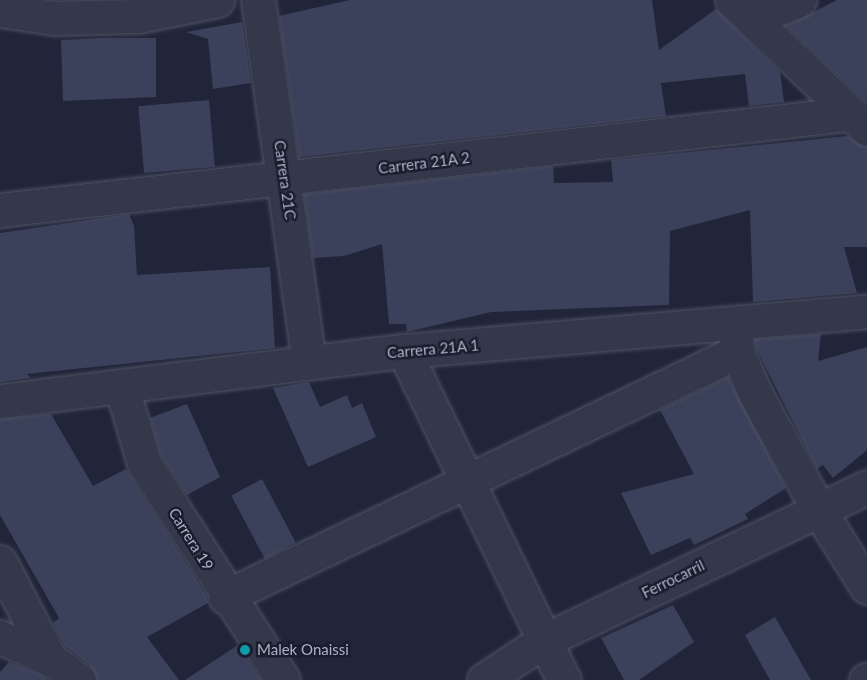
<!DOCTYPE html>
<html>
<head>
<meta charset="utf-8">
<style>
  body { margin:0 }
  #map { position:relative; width:867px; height:680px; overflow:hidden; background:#202539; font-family:Lato,sans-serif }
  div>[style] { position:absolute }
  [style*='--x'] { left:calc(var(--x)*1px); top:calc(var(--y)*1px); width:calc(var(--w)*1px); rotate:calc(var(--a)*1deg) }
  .building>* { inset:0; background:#3b415a; transform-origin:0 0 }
  .roads { filter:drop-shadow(0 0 2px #4e5264) drop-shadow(0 0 2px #4e5264) }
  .minor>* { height:33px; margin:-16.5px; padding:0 16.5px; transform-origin:16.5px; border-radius:16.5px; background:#33384a }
  .dots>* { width:16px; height:16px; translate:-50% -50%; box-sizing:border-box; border:3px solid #191d2e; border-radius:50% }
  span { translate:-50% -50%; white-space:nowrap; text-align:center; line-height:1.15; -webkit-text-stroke:5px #191d2e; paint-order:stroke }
  .street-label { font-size:15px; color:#aeb2c6 }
  .poi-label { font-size:15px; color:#aeb2c6 }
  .left { translate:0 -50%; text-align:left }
</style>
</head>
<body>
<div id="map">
  <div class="building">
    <div style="clip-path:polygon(350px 0,652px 0,659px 50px,716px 9px,780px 72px,784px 102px,749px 106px,745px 74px,661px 83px,666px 116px,299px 157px,279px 16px)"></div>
    <div style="clip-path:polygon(837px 0,867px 0,867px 103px,786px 26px)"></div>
    <div style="clip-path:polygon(242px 22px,251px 83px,213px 89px,208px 39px,186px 32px)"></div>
    <div style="clip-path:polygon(101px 38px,156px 38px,156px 97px,63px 101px,61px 40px)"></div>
    <div style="left:209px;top:100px;width:67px;height:71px;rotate:85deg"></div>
    <div style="clip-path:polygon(847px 136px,867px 147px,867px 247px,844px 247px,857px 293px,753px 302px,750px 210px,670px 231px,669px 305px,491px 312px,407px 332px,406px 324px,389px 324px,382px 244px,344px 256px,313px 258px,304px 194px,553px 166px,554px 183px,613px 182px,611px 160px)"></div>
    <div style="clip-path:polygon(129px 214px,134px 226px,137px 275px,270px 267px,275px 348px,27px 374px,30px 378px,0 382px,0 233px)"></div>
    <div style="clip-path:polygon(821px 334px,818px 361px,867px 347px,867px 450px,833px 478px,823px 465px,817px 469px,756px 348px,755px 339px)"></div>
    <div style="clip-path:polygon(728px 377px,786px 488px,745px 514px,748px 519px,694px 545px,690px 538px,651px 555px,621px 493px,694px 474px,660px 410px)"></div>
    <div style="clip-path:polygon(309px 382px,320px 407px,347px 395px,352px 408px,362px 403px,376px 437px,308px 467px,273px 388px)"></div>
    <div style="clip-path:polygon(187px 404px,220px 477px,187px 495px,161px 455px,150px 418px)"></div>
    <div style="clip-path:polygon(51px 414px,93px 486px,126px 469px,206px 595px,208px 603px,147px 637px,179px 680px,97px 680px,90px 665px,65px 646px,53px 623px,59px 618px,0 515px,0 419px)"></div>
    <div style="left:262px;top:479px;width:72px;height:35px;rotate:62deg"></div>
    <div style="clip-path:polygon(673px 605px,694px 642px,639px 680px,624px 680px,601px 638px)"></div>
    <div style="clip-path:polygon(775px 617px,811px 680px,770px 680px,745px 635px)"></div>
    <div style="clip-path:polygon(238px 645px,261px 680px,185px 680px)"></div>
    <div style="clip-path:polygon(9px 662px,41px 675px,47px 680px,0 680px,0 672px)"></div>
  </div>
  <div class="roads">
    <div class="minor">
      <div style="--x:258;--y:0;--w:365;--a:82"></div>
      <div style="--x:732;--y:0;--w:187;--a:43.7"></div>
      <div style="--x:0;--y:10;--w:55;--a:8.4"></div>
      <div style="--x:54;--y:18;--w:84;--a:-1.4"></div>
      <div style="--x:138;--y:16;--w:81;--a:-11.4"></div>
      <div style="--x:752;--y:19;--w:51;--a:-22"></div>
      <div style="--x:0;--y:210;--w:852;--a:-6.47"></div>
      <div style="--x:736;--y:331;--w:21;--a:87"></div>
      <div style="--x:737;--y:352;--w:45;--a:66.3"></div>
      <div style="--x:755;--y:393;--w:132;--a:61.5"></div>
      <div style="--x:818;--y:509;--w:92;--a:57.9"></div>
      <div style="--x:404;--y:351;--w:366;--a:64.1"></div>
      <div style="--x:122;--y:388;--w:78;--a:73.7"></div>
      <div style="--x:144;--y:463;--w:258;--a:57.4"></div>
      <div style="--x:0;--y:401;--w:407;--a:-7.1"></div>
      <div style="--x:404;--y:351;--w:465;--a:-4.9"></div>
      <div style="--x:0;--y:562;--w:109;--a:62.7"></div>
      <div style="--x:225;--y:597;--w:568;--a:-25.57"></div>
      <div style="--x:0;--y:637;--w:55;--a:23.7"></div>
      <div style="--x:50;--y:659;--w:36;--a:36"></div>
      <div style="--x:484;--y:680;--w:71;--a:-33.5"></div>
      <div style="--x:543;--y:641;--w:359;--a:-25.4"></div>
      <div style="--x:866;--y:680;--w:1;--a:0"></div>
    </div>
  </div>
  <div class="dots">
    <div style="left:245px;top:650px;background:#0f9aa8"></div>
  </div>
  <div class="street-label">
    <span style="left:424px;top:163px;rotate:-7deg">Carrera 21A 2</span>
    <span style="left:285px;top:180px;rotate:82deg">Carrera 21C</span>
    <span style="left:433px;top:349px;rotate:-5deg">Carrera 21A 1</span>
    <span style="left:191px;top:539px;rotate:58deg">Carrera 19</span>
    <span style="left:673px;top:579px;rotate:-26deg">Ferrocarril</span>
  </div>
  <div class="poi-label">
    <span class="left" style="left:257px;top:650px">Malek Onaissi</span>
  </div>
</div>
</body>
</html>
